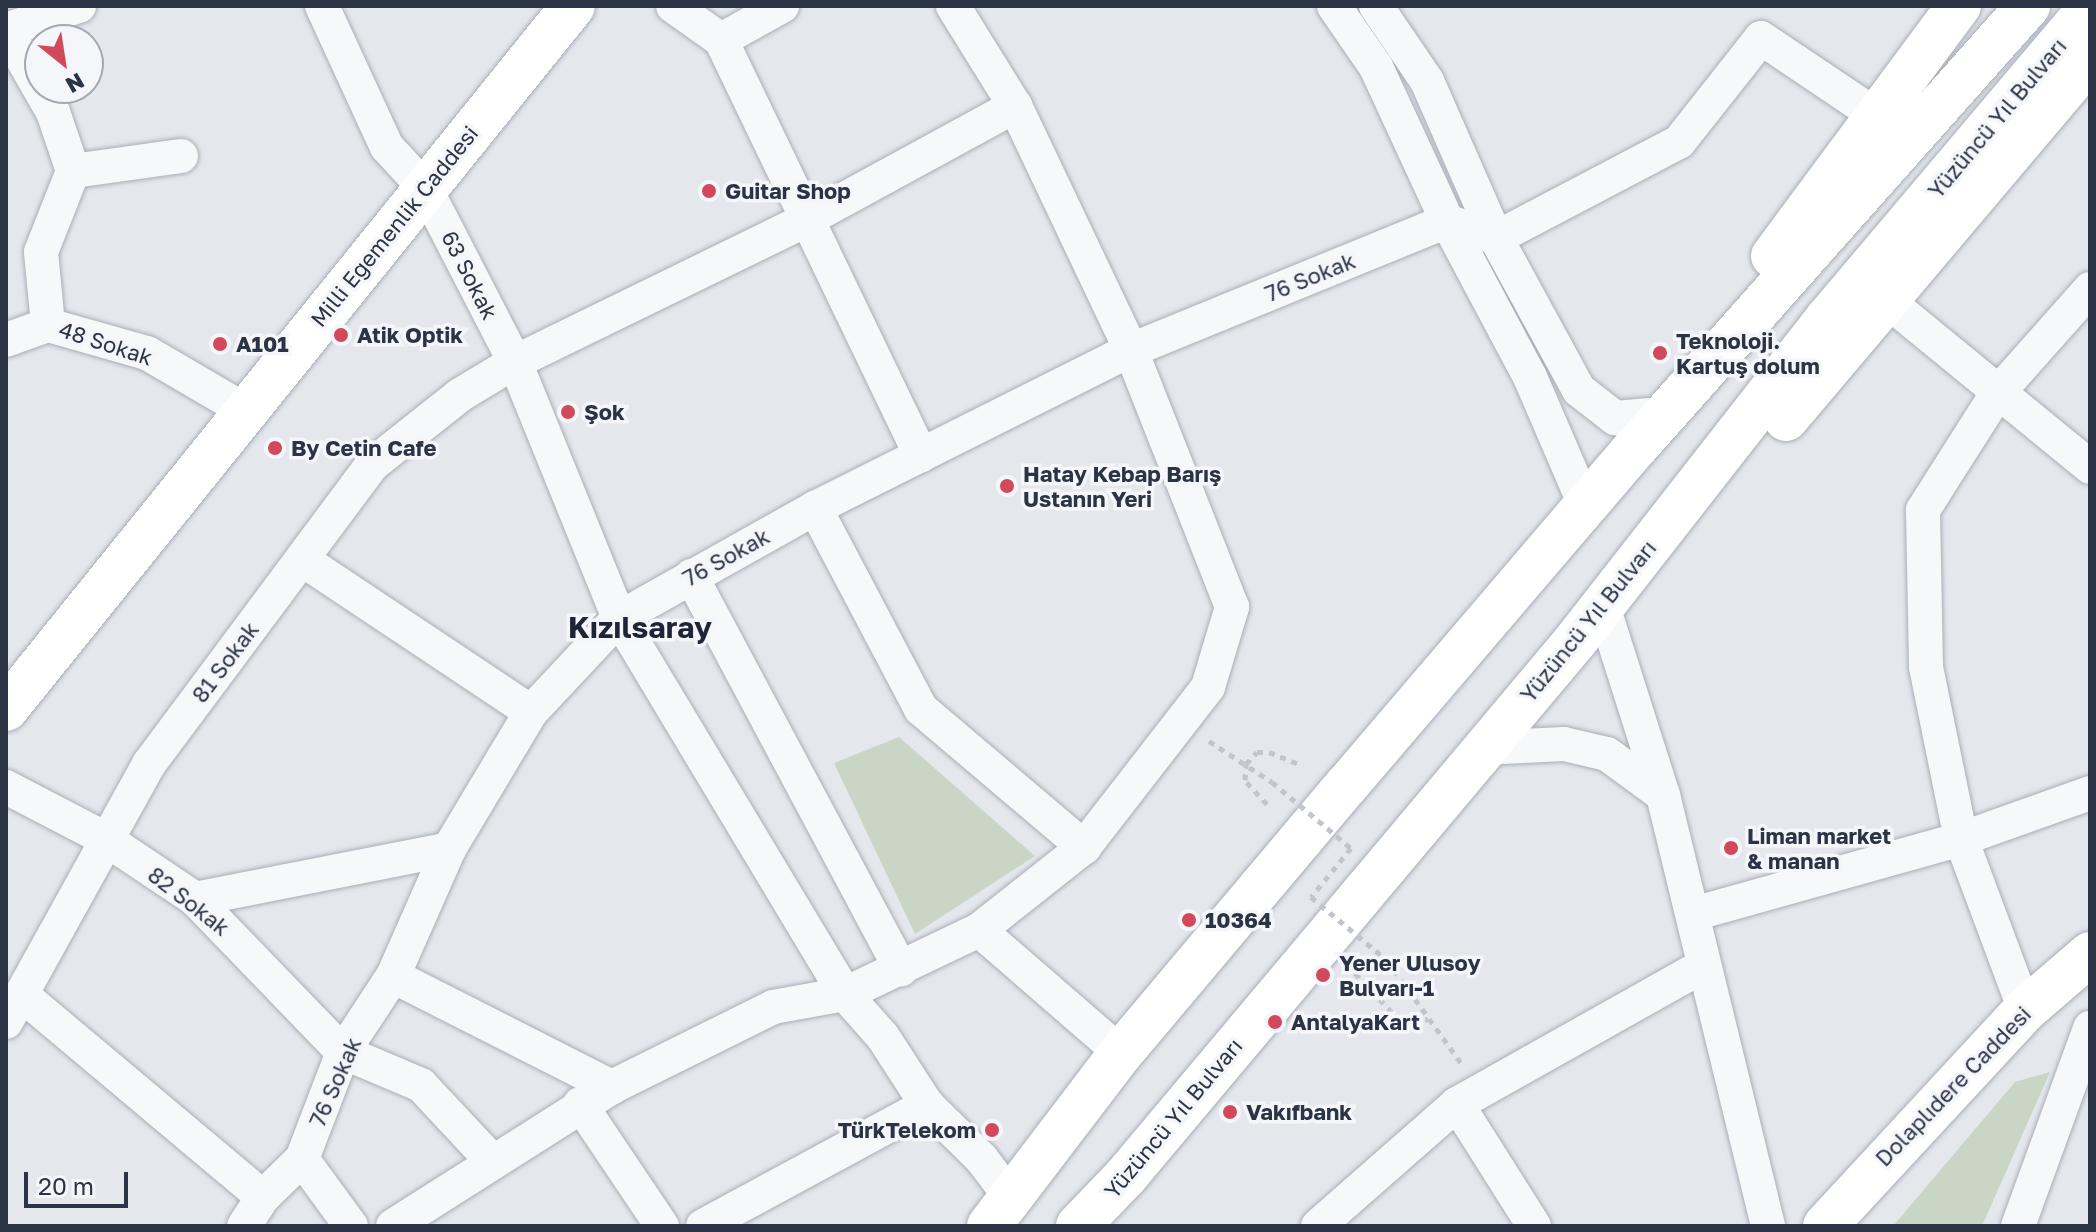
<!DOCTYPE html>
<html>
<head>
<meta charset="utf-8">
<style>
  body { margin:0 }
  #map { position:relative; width:2096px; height:1232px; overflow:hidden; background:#e4e7ec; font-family:"Golos Text",sans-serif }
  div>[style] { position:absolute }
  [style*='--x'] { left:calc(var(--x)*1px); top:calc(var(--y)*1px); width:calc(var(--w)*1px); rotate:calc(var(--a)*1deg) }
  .green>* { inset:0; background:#c9d6c5 }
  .path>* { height:5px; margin-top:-2.5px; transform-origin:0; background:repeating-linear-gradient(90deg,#c2c5cb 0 6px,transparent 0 12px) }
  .roads { filter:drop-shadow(0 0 2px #a9aeb7) drop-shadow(0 0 2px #a9aeb7) }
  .street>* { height:34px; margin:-17px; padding:0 17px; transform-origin:17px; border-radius:17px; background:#f7f8fa }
  .secondary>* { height:44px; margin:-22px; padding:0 22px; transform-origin:22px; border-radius:22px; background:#fff }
  .primary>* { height:44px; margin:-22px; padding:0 22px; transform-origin:22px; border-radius:22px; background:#fff }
  .path-bridge>* { height:5px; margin-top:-2.5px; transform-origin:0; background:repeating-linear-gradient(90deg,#c2c5cb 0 6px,transparent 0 12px) }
  .dots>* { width:22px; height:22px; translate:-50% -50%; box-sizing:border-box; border:4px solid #f4f6f9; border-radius:50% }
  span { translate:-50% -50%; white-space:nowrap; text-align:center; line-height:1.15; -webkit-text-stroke:7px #f4f6f9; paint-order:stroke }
  .street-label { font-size:22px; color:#2b3445 }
  .poi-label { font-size:22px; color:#2b3445; font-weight:700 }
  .left { translate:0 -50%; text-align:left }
  .right { translate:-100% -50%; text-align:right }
  .district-label { font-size:30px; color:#1d2536; font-weight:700 }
  .frame { position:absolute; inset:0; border:8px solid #2b3445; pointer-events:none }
  .north { position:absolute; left:24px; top:24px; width:80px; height:80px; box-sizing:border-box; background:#f4f6f9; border:2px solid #a4a8b1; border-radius:50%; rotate:150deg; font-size:22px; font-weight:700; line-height:32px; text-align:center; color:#2b3445 }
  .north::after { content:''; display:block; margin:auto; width:28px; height:36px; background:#d1495b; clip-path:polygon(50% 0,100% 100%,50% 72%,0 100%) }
  .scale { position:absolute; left:24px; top:1172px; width:104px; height:36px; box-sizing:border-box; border:4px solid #2b3445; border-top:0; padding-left:10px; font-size:24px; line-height:28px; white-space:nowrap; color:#2b3445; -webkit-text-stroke:6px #f4f6f9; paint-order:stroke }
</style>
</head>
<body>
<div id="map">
  <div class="green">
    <div style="clip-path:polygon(899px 737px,1035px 856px,915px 934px,834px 763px)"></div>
    <div style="clip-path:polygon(2050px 1072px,1982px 1226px,1893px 1226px,2015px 1082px)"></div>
  </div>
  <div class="path">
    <div style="--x:1209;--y:741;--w:75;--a:33.1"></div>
    <div style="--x:1267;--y:804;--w:33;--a:-133"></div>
    <div style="--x:1245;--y:780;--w:16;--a:-86"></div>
    <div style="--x:1246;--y:764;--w:16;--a:-47"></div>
    <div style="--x:1257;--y:752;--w:12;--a:0"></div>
    <div style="--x:1269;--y:752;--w:32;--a:22"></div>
    <div style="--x:1387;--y:960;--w:127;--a:54.3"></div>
    <div style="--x:1355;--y:973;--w:67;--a:46.8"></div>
    <div style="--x:1401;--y:1022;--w:27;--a:-6"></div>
  </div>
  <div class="roads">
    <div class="street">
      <div style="--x:322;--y:6;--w:155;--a:65.3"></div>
      <div style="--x:387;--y:147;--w:56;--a:47.2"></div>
      <div style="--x:425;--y:188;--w:196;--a:62.7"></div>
      <div style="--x:515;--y:362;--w:276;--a:67.9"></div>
      <div style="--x:619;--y:618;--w:439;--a:59"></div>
      <div style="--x:845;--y:994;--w:57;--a:48.5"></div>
      <div style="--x:883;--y:1037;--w:81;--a:57.1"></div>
      <div style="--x:927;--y:1105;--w:76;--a:44.5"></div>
      <div style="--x:981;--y:1158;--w:41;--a:52.9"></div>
      <div style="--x:673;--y:6;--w:59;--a:35.3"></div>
      <div style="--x:721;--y:40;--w:461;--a:64.3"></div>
      <div style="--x:1334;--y:6;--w:74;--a:55.5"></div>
      <div style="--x:1376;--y:67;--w:170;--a:65.2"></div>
      <div style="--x:1447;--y:221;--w:177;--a:62"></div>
      <div style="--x:1530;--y:377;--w:142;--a:66.7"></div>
      <div style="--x:1376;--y:6;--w:91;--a:55.8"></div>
      <div style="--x:1427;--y:81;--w:171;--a:66.3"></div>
      <div style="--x:1496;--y:238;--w:173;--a:61.4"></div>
      <div style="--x:1579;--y:390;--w:46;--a:37.9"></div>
      <div style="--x:1615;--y:418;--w:35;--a:-5"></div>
      <div style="--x:6;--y:30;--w:95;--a:60.2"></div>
      <div style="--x:53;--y:112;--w:62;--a:71.3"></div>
      <div style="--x:73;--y:171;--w:87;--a:111.6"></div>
      <div style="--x:41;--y:252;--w:73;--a:84.5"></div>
      <div style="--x:6;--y:30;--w:77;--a:-18.2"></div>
      <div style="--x:721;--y:40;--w:70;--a:-29.1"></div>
      <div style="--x:73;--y:171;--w:109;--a:-7.9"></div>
      <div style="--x:1447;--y:221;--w:52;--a:19.1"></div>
      <div style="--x:1496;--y:238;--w:207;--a:-27.7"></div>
      <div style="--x:1679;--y:142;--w:132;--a:-51.7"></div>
      <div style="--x:1761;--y:38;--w:136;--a:33.9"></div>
      <div style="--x:1885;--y:299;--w:265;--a:39.3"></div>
      <div style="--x:6;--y:340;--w:45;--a:-19.7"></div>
      <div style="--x:48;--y:325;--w:103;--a:15.8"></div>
      <div style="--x:147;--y:353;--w:111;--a:30.3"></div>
      <div style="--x:815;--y:508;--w:227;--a:62.2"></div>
      <div style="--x:921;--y:709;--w:214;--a:40.3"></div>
      <div style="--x:303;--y:560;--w:274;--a:33.7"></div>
      <div style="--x:691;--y:576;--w:446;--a:61.9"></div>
      <div style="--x:1608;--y:622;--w:182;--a:72.4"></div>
      <div style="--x:1663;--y:795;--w:444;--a:76.3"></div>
      <div style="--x:1481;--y:748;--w:83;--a:-2.8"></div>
      <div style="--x:1564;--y:744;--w:44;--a:13.1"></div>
      <div style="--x:1607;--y:754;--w:69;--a:36.2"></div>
      <div style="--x:6;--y:787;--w:110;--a:27.5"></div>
      <div style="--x:104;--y:838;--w:110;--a:33.8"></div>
      <div style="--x:195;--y:899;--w:213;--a:46"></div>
      <div style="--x:343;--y:1052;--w:85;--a:22.9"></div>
      <div style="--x:421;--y:1085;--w:105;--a:46.9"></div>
      <div style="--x:195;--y:899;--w:259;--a:-11.1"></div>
      <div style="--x:1693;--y:914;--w:278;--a:-15.6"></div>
      <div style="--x:1961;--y:839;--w:137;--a:-19.6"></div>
      <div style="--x:979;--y:930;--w:188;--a:40.9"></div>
      <div style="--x:393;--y:976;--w:246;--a:26.9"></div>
      <div style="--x:22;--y:995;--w:314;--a:40"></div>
      <div style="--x:2025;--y:1010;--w:183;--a:-110.5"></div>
      <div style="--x:1961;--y:839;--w:176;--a:-101.5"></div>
      <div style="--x:1926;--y:667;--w:157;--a:-91.1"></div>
      <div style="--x:1923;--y:510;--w:136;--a:-57.6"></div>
      <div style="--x:1996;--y:395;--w:142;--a:-48.4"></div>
      <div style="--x:6;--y:1022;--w:295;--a:-61"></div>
      <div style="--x:149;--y:764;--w:374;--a:-53.3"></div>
      <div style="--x:373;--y:464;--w:111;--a:-38.4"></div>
      <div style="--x:460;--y:395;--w:64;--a:-31"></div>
      <div style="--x:515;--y:362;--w:326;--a:-26"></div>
      <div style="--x:808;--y:219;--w:236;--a:-28.6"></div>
      <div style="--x:580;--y:1104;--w:147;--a:56.1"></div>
      <div style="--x:1457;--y:1104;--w:144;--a:57.7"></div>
      <div style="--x:302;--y:1159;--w:83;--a:53.8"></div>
      <div style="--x:244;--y:1226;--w:35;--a:-57"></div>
      <div style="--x:263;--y:1197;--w:54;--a:-44.3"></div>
      <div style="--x:302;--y:1159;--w:115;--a:-69"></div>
      <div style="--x:343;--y:1052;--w:91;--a:-56.7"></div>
      <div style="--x:393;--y:976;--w:139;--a:-66.2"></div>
      <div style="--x:449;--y:849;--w:160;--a:-59.1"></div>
      <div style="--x:531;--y:712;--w:129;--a:-46.9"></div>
      <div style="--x:619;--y:618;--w:225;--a:-29.3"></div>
      <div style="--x:815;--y:508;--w:353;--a:-26.6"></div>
      <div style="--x:1131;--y:350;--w:341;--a:-22.2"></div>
      <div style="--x:393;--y:1226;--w:259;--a:-32.4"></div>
      <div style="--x:612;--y:1087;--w:180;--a:-26.4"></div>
      <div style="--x:773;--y:1007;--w:73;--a:-10.2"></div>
      <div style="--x:845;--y:994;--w:148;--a:-25.5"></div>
      <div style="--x:979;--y:930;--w:134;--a:-38.3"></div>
      <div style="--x:1084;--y:847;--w:202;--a:-52.2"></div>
      <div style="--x:1208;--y:687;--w:84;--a:-73.3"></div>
      <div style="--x:1232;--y:607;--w:276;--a:-111.5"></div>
      <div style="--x:1131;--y:350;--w:270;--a:-115.4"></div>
      <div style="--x:1015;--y:106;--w:118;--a:-121.8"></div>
      <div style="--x:703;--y:1226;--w:255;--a:-28.4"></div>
      <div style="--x:1318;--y:1226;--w:185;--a:-41.3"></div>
      <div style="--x:1457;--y:1104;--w:282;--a:-29.3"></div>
      <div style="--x:2018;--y:1226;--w:211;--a:-70"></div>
    </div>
    <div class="secondary">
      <div style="--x:6;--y:709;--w:903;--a:-51.11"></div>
      <div style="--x:1825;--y:1226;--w:294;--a:-47.2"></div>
      <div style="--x:2025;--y:1010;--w:86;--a:-40.7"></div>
    </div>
    <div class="primary">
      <div style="--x:1773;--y:256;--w:312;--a:-53.4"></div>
      <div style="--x:1786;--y:419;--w:471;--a:-49.8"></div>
      <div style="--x:989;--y:1226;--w:218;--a:-52.7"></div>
      <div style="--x:1121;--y:1053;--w:351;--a:-49.9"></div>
      <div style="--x:1347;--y:785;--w:446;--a:-49.5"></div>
      <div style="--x:1637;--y:446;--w:589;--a:-48.37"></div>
      <div style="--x:1078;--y:1226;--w:69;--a:-46.2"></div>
      <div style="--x:1126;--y:1176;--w:700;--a:-49.98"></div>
      <div style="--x:1576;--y:640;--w:407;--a:-52"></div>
      <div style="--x:1827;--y:319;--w:407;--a:-49.8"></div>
    </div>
  </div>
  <div class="path-bridge">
    <div style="--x:1272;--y:782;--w:103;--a:39.9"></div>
    <div style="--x:1351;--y:848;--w:63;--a:129.2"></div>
    <div style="--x:1311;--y:897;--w:99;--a:39.7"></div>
  </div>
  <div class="dots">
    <div style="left:709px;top:191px;background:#d1495b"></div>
    <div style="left:341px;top:335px;background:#d1495b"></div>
    <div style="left:220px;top:344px;background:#d1495b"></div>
    <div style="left:1660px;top:353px;background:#d1495b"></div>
    <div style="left:568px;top:412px;background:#d1495b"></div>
    <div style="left:275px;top:448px;background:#d1495b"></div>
    <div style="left:1007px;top:486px;background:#d1495b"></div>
    <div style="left:1731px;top:848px;background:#d1495b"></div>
    <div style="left:1189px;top:920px;background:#d1495b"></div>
    <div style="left:1323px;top:975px;background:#d1495b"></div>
    <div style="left:1275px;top:1022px;background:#d1495b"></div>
    <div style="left:1230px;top:1112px;background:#d1495b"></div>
    <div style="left:992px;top:1130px;background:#d1495b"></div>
  </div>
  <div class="street-label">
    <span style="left:1997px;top:118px;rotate:-50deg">Yüzüncü Yıl Bulvarı</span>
    <span style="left:394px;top:226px;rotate:-51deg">Milli Egemenlik Caddesi</span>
    <span style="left:470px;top:275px;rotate:63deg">63 Sokak</span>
    <span style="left:1310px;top:277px;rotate:-22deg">76 Sokak</span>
    <span style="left:106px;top:343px;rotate:18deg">48 Sokak</span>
    <span style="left:726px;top:557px;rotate:-29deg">76 Sokak</span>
    <span style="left:1588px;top:621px;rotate:-51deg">Yüzüncü Yıl Bulvarı</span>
    <span style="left:225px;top:662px;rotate:-53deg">81 Sokak</span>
    <span style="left:189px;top:901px;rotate:38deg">82 Sokak</span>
    <span style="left:335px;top:1082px;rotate:-66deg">76 Sokak</span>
    <span style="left:1953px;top:1086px;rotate:-46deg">Dolaplıdere Caddesi</span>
    <span style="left:1173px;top:1118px;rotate:-50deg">Yüzüncü Yıl Bulvarı</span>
  </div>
  <div class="poi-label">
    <span class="left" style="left:725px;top:191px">Guitar Shop</span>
    <span class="left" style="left:357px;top:335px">Atik Optik</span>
    <span class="left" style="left:1676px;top:353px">Teknoloji.<br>Kartuş dolum</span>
    <span class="left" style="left:236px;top:344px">A101</span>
    <span class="left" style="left:584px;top:412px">Şok</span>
    <span class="left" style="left:291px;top:448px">By Cetin Cafe</span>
    <span class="left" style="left:1023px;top:486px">Hatay Kebap Barış<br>Ustanın Yeri</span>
    <span class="left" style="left:1747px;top:848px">Liman market<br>&amp; manan</span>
    <span class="left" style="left:1205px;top:920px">10364</span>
    <span class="left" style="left:1339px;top:975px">Yener Ulusoy<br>Bulvarı-1</span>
    <span class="left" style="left:1291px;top:1022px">AntalyaKart</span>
    <span class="left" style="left:1246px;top:1112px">Vakıfbank</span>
    <span class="right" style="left:976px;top:1130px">TürkTelekom</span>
  </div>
  <div class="district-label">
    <span style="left:640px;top:627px">Kızılsaray</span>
  </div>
  <div class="frame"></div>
  <div class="north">N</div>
  <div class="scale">20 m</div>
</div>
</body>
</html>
